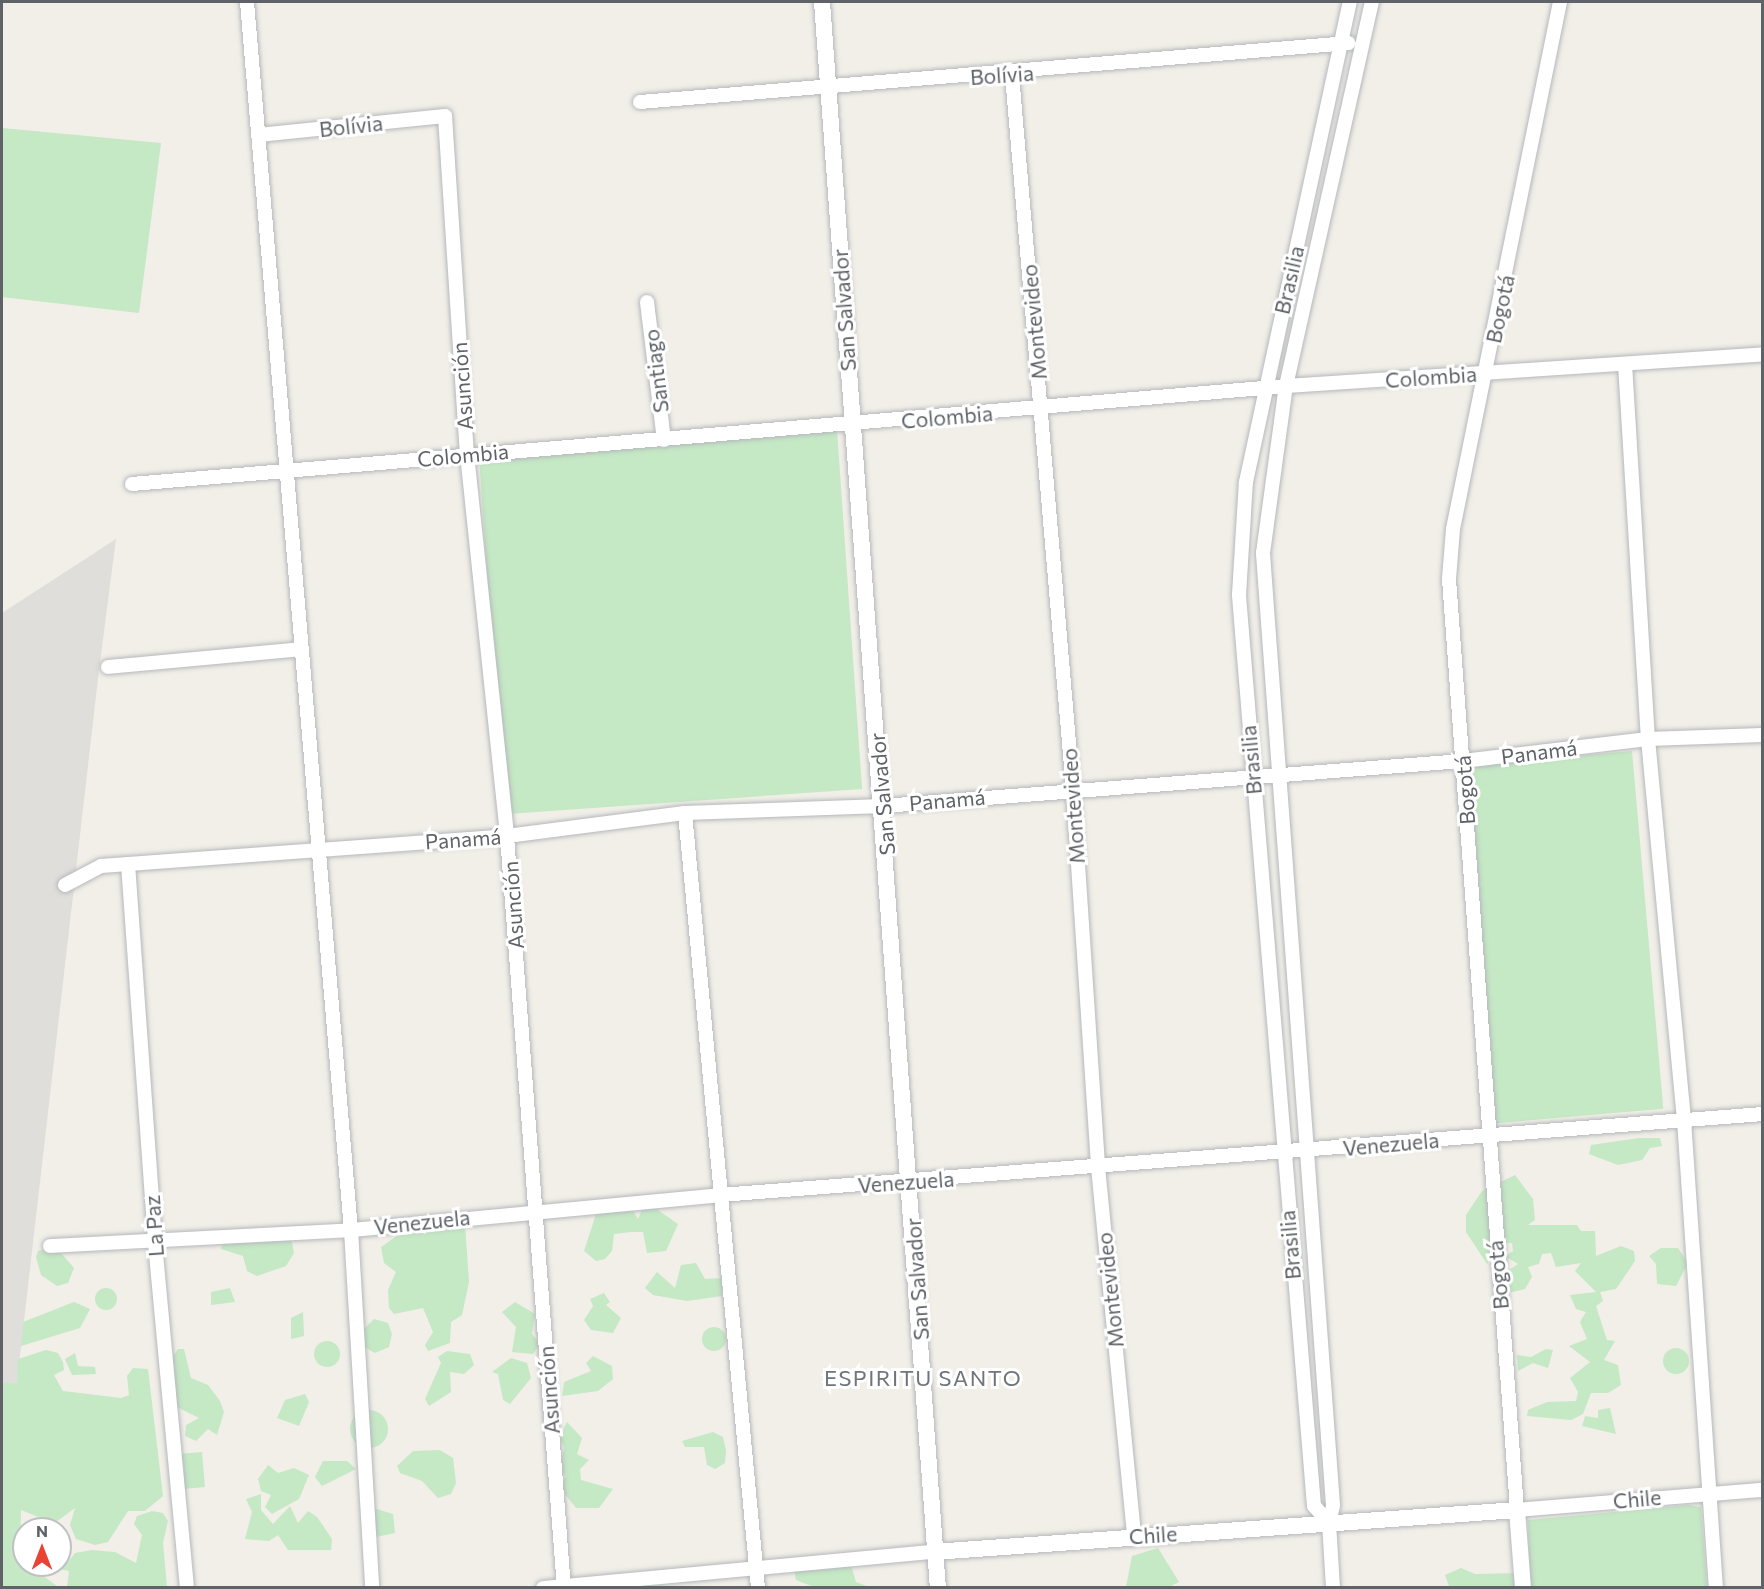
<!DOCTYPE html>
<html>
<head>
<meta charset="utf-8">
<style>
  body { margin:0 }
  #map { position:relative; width:1764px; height:1589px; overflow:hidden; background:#f1efe8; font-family:Commissioner,sans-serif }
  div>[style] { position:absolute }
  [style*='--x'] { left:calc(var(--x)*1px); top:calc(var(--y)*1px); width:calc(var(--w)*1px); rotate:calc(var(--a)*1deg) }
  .industrial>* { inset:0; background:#e0deda }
  .green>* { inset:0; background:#c5e8c5; transform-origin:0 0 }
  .round { border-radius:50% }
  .roads { filter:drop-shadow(0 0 2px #b5b8bc) drop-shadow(0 0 2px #b5b8bc) }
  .minor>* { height:14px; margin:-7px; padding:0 7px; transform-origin:7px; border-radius:7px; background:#fff }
  .tertiary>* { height:16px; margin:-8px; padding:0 8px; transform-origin:8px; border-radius:8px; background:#fff }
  span { translate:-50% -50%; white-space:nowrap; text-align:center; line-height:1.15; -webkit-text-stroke:6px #fff; paint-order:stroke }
  .street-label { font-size:21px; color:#5f6368 }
  .neighbourhood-label { font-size:22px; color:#70757a; letter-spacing:1.5px }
  .frame { position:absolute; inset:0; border:3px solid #5f6368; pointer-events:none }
  .north { position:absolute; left:12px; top:1517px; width:60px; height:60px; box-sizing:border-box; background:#fff; border:2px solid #bfc1c3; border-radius:50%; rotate:0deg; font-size:16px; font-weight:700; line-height:24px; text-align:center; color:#5f6368 }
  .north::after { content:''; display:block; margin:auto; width:21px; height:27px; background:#ea4335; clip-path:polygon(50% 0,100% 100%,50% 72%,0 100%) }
</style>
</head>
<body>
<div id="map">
  <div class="industrial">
    <div style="clip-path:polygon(116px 539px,99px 670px,2px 1512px,2px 613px)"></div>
  </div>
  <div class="green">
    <div style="clip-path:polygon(2px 128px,161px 143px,139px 313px,2px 297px)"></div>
    <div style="left:837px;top:430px;width:360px;height:359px;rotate:86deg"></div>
    <div style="left:1632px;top:751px;width:359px;height:170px;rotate:85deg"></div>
    <div style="clip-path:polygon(1639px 1138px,1660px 1138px,1662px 1146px,1650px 1148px,1642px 1160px,1618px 1165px,1589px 1154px,1591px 1145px)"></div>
    <div style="clip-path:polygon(1515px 1175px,1533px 1199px,1535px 1220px,1528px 1225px,1577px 1225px,1581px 1231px,1595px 1231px,1596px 1256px,1621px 1246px,1634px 1251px,1635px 1261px,1616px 1289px,1600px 1292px,1603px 1301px,1596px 1306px,1607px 1340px,1615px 1341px,1604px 1360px,1618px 1365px,1621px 1385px,1608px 1393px,1591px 1393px,1583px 1414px,1571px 1420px,1527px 1416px,1528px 1410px,1547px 1402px,1576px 1401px,1578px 1392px,1570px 1378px,1590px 1362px,1569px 1346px,1587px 1339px,1580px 1322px,1586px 1312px,1576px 1309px,1570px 1295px,1596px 1292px,1575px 1271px,1581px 1263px,1556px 1267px,1551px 1253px,1542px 1254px,1539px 1264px,1528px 1267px,1532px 1277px,1525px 1289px,1509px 1293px,1506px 1272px,1518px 1264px,1505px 1256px,1513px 1251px,1512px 1243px,1501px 1243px,1487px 1264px,1466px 1232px,1466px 1215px,1482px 1191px)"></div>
    <div style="clip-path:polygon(655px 1208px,678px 1224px,666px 1251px,647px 1253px,643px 1232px,631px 1232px,614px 1234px,612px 1251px,605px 1259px,596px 1261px,584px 1251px,596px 1214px,632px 1209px,638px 1219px,642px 1210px)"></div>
    <div style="clip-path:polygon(443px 1218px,465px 1224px,469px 1282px,462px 1315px,451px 1322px,450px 1343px,428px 1351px,425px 1345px,433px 1332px,423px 1308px,394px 1314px,389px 1308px,388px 1290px,396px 1272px,384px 1263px,381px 1247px,405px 1230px,432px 1230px)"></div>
    <div style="clip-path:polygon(291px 1237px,294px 1253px,286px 1266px,257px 1276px,247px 1271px,243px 1256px,221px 1249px,223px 1242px)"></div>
    <div style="clip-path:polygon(55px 1246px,74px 1268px,68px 1283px,57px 1286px,41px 1275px,36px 1257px,38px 1251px)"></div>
    <div style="clip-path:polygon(1661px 1248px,1678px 1248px,1688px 1263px,1676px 1286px,1657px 1284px,1656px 1264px,1649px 1256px)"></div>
    <div style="clip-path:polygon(696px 1263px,705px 1279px,722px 1278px,722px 1296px,687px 1301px,653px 1295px,645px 1288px,657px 1272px,675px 1288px,681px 1265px)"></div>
    <div style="clip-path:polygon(230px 1288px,235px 1302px,211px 1305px,211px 1292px)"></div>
    <div class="round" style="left:95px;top:1288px;width:22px;height:22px"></div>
    <div style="clip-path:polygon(604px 1293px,610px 1302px,606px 1305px,621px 1318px,613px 1333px,591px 1330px,584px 1320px,593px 1306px,590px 1299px)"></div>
    <div style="clip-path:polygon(74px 1302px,90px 1309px,80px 1328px,21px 1346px,23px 1322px)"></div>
    <div style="clip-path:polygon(515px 1302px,535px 1314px,532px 1334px,540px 1344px,533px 1354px,512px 1352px,516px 1327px,502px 1312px)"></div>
    <div style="clip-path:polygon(303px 1312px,304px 1336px,291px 1339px,291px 1318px)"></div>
    <div style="clip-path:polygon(374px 1319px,388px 1323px,392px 1334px,389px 1347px,375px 1353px,364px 1347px,363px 1330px)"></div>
    <div class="round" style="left:702px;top:1327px;width:24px;height:24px"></div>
    <div class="round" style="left:314px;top:1341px;width:26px;height:26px"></div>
    <div class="round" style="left:1663px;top:1348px;width:26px;height:26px"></div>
    <div style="clip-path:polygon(178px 1349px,184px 1349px,191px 1378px,208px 1385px,220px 1401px,224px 1412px,217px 1435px,208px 1429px,196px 1441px,185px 1436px,186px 1425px,199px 1418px,173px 1405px,169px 1362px)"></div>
    <div style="clip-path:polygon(1546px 1349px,1553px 1350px,1548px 1368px,1533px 1363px,1518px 1371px,1517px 1355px,1531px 1357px)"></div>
    <div style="clip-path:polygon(46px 1350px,58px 1353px,63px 1362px,64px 1370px,54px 1375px,63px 1391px,121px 1398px,129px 1395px,127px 1376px,133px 1368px,148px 1369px,163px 1496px,145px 1511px,128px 1511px,108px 1542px,95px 1545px,76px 1539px,70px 1525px,75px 1508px,56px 1522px,60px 1527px,60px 1532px,34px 1529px,41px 1518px,21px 1510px,20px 1558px,58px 1587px,2px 1587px,2px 1383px,17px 1383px,18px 1359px)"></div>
    <div style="clip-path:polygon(447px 1351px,470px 1354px,474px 1365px,464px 1374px,450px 1372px,451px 1392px,429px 1406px,425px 1399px,441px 1363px,438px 1357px)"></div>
    <div style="clip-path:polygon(75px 1353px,78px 1366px,95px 1367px,96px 1374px,72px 1375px,65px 1359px)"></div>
    <div style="clip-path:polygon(593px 1356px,612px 1366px,613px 1379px,598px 1391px,562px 1396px,564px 1382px,591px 1371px,586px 1363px)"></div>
    <div style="clip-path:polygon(511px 1358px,527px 1363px,531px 1378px,510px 1404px,503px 1400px,498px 1374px,492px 1372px)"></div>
    <div style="clip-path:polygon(305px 1394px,309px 1402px,299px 1426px,277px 1418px,285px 1400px)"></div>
    <div style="clip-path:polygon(1610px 1408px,1616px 1434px,1582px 1426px,1585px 1416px,1598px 1418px,1598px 1410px)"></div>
    <div class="round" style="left:350px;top:1410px;width:38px;height:38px"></div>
    <div style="clip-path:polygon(567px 1422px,582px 1438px,577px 1454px,589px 1460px,580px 1469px,581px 1480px,613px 1489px,599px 1508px,576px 1508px,560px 1488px,566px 1476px,560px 1471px,564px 1447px,559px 1438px)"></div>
    <div style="clip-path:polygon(713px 1432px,723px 1437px,726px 1450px,725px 1463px,715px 1469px,707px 1465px,704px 1447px,685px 1447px,682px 1441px)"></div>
    <div style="clip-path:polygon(440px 1450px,453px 1458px,456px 1483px,451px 1494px,438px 1498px,422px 1481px,400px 1473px,397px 1466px,413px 1451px)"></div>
    <div style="clip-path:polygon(202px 1452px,205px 1487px,172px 1490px,184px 1469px,180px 1454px)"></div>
    <div style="clip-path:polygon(323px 1461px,347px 1461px,356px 1469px,322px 1486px,315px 1477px)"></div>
    <div style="clip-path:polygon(268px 1465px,278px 1473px,294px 1468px,309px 1475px,299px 1499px,272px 1514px,265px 1507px,271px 1495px,261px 1491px,258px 1479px)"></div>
    <div style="clip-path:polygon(261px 1494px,261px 1510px,273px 1524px,290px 1506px,298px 1523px,308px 1511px,317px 1517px,332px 1539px,331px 1550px,288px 1550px,278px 1535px,269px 1541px,245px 1539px,252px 1512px,246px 1499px)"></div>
    <div style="clip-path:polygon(1689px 1505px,1701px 1507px,1707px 1587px,1530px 1586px,1528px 1520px)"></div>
    <div style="clip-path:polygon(370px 1507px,393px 1514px,395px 1533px,376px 1537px,362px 1534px,361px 1512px)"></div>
    <div style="clip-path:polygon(152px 1511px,163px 1513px,168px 1521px,163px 1543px,167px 1587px,67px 1587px,69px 1571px,39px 1565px,60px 1565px,60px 1555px,68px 1562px,75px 1553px,92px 1550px,115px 1552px,136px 1563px,142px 1535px,134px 1524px,137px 1516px)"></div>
    <div style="clip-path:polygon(1158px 1548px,1179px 1582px,1169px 1587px,1126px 1587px,1132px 1556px)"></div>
    <div style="clip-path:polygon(841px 1554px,850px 1562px,856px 1582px,869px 1587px,814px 1587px,796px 1580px,794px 1569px)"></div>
    <div style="clip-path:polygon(1461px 1568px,1475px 1574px,1519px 1573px,1528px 1587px,1449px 1586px,1445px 1575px)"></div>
  </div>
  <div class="roads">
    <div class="minor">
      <div style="--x:247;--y:2;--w:1232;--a:85.16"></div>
      <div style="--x:351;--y:1230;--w:359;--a:86.6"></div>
      <div style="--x:1560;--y:2;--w:538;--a:101.48"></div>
      <div style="--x:1453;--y:529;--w:50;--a:94.6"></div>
      <div style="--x:1449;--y:579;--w:933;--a:85.82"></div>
      <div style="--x:1517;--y:1510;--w:246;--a:-4.7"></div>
      <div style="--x:1012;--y:75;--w:717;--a:85.12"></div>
      <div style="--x:1073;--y:789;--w:379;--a:86.2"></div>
      <div style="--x:1098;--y:1167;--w:372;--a:84.4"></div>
      <div style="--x:640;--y:102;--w:711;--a:-4.76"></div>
      <div style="--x:258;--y:135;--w:188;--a:-5.8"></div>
      <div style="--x:445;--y:116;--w:339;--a:86.3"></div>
      <div style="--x:467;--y:454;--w:384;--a:84"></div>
      <div style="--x:507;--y:836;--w:754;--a:85.67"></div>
      <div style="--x:647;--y:302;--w:139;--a:83"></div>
      <div style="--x:1625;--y:364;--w:376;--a:86.5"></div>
      <div style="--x:1648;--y:739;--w:383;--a:84.6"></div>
      <div style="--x:1684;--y:1120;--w:469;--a:86.1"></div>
      <div style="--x:132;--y:484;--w:1158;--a:-4.85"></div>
      <div style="--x:1286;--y:386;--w:477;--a:-3.8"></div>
      <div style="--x:108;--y:667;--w:194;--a:-5.3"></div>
      <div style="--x:685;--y:813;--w:778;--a:84.62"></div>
      <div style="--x:128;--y:864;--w:380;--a:85.9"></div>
      <div style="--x:155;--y:1243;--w:346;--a:84.7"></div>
      <div style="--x:65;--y:885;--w:41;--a:-27.8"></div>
      <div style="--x:101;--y:866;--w:407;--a:-4.2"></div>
      <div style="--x:507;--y:836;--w:179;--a:-7.4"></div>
      <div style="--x:685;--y:813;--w:198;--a:-2"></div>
      <div style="--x:883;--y:806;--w:582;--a:-4.44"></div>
      <div style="--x:1463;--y:761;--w:186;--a:-6.8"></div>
      <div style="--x:1648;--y:739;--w:114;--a:-2"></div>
      <div style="--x:50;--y:1246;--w:301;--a:-3"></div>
      <div style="--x:351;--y:1230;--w:371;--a:-5.4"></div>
      <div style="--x:720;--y:1195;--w:1045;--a:-4.44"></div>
      <div style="--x:1329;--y:1523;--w:23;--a:-131"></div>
      <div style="--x:1314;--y:1506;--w:914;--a:-94.71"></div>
      <div style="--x:1239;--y:595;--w:113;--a:-86.5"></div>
      <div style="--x:1246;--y:482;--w:491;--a:-77.8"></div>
      <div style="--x:543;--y:1588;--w:393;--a:-5.3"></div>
      <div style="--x:1333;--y:1588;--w:65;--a:-93.5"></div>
      <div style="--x:1329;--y:1523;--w:18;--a:-77"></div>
      <div style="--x:1333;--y:1505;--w:955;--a:-94.21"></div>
      <div style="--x:1263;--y:553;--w:169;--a:-82.2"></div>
      <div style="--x:1286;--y:386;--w:394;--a:-77.4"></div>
    </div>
    <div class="tertiary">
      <div style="--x:822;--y:2;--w:1590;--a:85.82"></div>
      <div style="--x:934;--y:1552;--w:585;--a:-4.12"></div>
      <div style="--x:1517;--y:1510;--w:78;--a:85.6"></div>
    </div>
  </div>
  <div class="street-label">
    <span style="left:1002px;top:75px;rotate:-4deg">Bolívia</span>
    <span style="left:351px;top:126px;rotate:-6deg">Bolívia</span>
    <span style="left:1289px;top:280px;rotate:-77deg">Brasilia</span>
    <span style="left:1500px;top:309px;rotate:-78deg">Bogotá</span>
    <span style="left:844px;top:310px;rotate:-94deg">San Salvador</span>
    <span style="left:1034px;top:322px;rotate:-95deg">Montevideo</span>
    <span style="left:656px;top:371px;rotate:-97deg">Santiago</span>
    <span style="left:1431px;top:377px;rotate:-4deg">Colombia</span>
    <span style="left:462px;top:386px;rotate:-94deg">Asunción</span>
    <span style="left:947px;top:417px;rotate:-5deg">Colombia</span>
    <span style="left:463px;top:455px;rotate:-5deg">Colombia</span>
    <span style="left:1539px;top:752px;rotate:-7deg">Panamá</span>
    <span style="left:1251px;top:760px;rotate:-95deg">Brasilia</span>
    <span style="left:1465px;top:790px;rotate:-94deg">Bogotá</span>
    <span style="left:882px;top:794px;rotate:-95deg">San Salvador</span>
    <span style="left:947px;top:800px;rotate:-5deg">Panamá</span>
    <span style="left:1073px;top:806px;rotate:-94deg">Montevideo</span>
    <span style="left:463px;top:839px;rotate:-4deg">Panamá</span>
    <span style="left:513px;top:905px;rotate:-94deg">Asunción</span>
    <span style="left:1391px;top:1144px;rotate:-5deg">Venezuela</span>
    <span style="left:906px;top:1182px;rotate:-4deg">Venezuela</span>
    <span style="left:422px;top:1222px;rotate:-6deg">Venezuela</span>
    <span style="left:154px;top:1226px;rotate:-94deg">La Paz</span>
    <span style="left:1290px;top:1245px;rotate:-95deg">Brasilia</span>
    <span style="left:1498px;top:1275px;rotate:-95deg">Bogotá</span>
    <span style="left:917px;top:1279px;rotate:-94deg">San Salvador</span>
    <span style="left:1110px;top:1290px;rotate:-96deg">Montevideo</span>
    <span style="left:549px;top:1390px;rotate:-94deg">Asunción</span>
    <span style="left:1637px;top:1499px;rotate:-5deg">Chile</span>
    <span style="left:1153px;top:1535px;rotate:-4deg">Chile</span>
  </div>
  <div class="neighbourhood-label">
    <span style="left:923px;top:1378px">ESPIRITU SANTO</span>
  </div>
  <div class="frame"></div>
  <div class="north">N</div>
</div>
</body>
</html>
